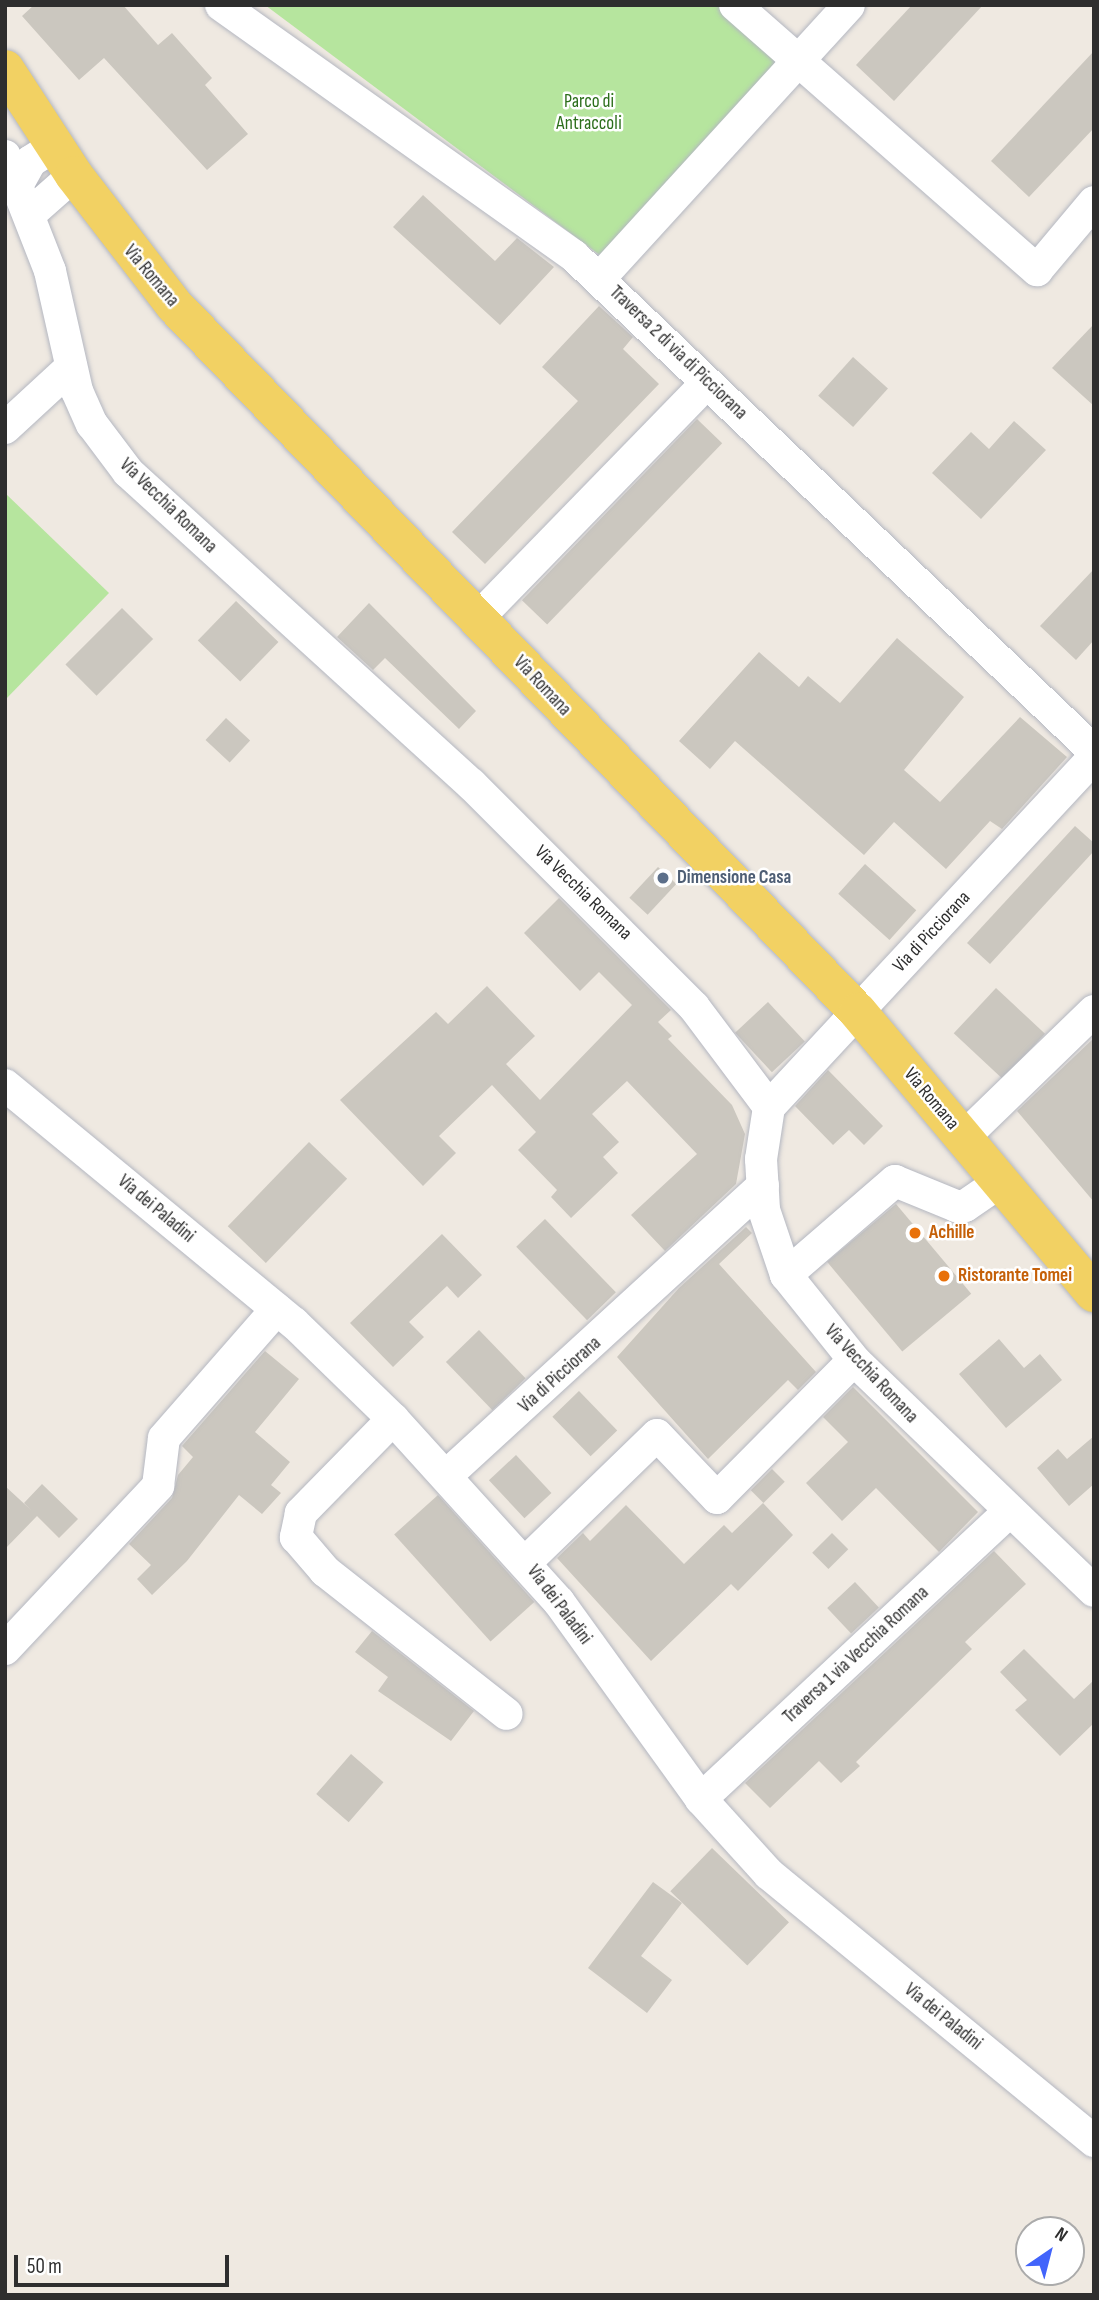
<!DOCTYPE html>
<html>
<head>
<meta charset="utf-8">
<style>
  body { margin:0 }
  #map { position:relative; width:1099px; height:2300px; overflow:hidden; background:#efe9e1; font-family:"Sofia Sans Condensed",sans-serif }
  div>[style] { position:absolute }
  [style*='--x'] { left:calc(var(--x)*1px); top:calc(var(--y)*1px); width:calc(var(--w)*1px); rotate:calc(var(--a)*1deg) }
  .green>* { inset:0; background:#b6e59e }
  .building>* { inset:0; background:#cbc7bf; transform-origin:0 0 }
  .roads { filter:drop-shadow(0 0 2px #b4b7c1) drop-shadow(0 0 2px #b4b7c1) }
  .minor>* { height:32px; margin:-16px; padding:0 16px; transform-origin:16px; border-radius:16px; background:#fff }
  .major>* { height:38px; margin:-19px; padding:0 19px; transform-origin:19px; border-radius:19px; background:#f2d163 }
  .dots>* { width:19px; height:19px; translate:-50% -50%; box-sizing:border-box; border:4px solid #fff; border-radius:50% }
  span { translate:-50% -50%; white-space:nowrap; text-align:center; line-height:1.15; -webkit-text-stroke:5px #fff; paint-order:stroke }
  .park-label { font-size:19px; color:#2c6e1b }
  .street-label { font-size:19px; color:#2e2e2e }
  .service-label { font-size:19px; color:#4e5e75; font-weight:700 }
  .left { translate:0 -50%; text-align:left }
  .food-label { font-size:19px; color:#c56008; font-weight:700 }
  .frame { position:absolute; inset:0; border:7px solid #2e2e2e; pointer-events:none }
  .north { position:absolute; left:1015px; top:2216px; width:70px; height:70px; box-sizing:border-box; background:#fff; border:2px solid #ababab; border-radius:50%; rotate:35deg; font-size:19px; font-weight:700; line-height:28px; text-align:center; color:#2e2e2e }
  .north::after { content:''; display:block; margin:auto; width:24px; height:32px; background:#4264fb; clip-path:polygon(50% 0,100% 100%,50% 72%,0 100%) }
  .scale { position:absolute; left:14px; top:2255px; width:215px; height:32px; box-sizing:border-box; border:4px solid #2e2e2e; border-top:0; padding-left:9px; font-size:21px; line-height:24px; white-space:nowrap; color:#2e2e2e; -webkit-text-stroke:5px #fff; paint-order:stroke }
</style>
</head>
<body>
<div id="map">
  <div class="green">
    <div style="clip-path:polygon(265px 5px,722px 5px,782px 55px,605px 259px)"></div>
    <div style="clip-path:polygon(5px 493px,109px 593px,5px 700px)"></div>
  </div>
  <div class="building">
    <div style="clip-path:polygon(34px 5px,123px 5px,158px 45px,172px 33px,212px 78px,205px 85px,248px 134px,207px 170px,104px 58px,79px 80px,22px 16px)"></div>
    <div style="clip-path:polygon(912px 5px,983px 5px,894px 101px,856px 65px)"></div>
    <div style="clip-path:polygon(1094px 51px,1094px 128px,1029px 197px,991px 161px)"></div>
    <div style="clip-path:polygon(423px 195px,495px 261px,517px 238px,554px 267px,500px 325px,393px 227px)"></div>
    <div style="clip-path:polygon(599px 306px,633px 337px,623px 349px,659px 384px,485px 564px,452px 532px,578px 401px,542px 367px)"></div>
    <div style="clip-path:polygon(1094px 324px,1094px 406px,1052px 368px)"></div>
    <div style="left:853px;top:357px;width:47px;height:52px;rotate:42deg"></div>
    <div style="left:697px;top:419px;width:35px;height:252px;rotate:44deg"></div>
    <div style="clip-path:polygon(1014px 421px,1046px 450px,981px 519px,932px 473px,971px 432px,989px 449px)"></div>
    <div style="clip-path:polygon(1094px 569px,1094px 640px,1076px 660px,1040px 626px)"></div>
    <div style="left:236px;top:601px;width:59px;height:55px;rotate:44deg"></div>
    <div style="clip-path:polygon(369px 603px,476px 711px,459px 729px,385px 658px,373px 670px,337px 637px)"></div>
    <div style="left:122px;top:608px;width:44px;height:80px;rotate:45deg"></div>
    <div style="clip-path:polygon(897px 638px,964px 697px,904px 770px,940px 802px,1020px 717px,1067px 757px,1002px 829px,990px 821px,946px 869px,894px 822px,864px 855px,735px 741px,710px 769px,679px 741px,759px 652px,799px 687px,808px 676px,840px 703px)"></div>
    <div style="left:226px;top:718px;width:33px;height:30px;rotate:43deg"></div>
    <div style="clip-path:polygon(1075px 826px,1094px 843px,1094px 851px,990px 964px,967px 943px)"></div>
    <div style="left:865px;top:864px;width:69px;height:40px;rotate:42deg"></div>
    <div style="left:658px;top:867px;width:25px;height:42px;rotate:43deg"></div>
    <div style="clip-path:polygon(559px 898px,671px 1010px,658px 1022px,672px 1036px,668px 1039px,732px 1105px,745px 1134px,736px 1184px,665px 1251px,631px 1215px,697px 1154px,627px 1081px,592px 1114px,619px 1142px,603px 1157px,618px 1173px,571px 1218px,551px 1197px,557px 1190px,518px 1150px,536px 1132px,492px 1085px,439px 1136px,456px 1153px,423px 1186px,340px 1100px,436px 1012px,448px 1024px,487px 986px,535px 1036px,506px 1064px,540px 1100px,632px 1005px,599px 972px,580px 991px,524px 933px)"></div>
    <div style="left:996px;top:988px;width:67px;height:62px;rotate:43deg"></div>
    <div style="left:768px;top:1002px;width:54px;height:45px;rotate:47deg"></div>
    <div style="clip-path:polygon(1094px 1038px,1094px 1202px,1017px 1111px)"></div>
    <div style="clip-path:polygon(828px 1070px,883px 1126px,864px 1145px,849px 1130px,833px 1145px,795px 1106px)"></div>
    <div style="left:309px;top:1142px;width:53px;height:117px;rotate:44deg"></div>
    <div style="left:896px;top:1204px;width:117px;height:90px;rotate:50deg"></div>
    <div style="left:545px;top:1219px;width:102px;height:40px;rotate:46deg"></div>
    <div style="clip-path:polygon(746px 1227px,752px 1233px,719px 1264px,816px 1372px,798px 1390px,788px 1380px,708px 1459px,617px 1357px,679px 1288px)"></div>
    <div style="clip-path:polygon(442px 1234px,482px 1275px,458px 1298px,447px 1286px,409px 1322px,424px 1337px,393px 1367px,350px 1323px)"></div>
    <div style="left:479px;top:1330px;width:67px;height:46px;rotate:46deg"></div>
    <div style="clip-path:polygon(999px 1339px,1024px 1368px,1040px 1354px,1062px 1380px,1006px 1428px,959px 1374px)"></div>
    <div style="clip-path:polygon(265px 1351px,299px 1379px,255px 1432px,290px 1462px,271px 1485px,281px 1493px,262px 1514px,239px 1495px,187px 1561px,152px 1595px,137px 1579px,151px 1565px,129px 1544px,172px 1498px,178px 1475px,193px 1457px,182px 1446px)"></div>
    <div style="clip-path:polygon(853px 1387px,978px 1512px,939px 1552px,876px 1488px,842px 1521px,806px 1483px,848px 1442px,823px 1417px)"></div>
    <div style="left:579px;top:1391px;width:55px;height:37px;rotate:46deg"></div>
    <div style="clip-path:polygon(1094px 1436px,1094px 1484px,1069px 1506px,1037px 1468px,1058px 1449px,1067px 1459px)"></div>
    <div style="left:516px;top:1455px;width:52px;height:37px;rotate:47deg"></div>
    <div style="left:772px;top:1469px;width:18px;height:30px;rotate:45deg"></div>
    <div style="clip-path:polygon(42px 1484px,78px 1519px,59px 1538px,37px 1516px,5px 1549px,5px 1486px,31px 1510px,24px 1503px)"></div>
    <div style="left:438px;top:1495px;width:144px;height:59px;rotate:48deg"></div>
    <div style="clip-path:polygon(763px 1503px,793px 1535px,738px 1591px,731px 1584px,651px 1661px,557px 1558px,583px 1533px,590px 1541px,626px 1505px,684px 1564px,724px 1525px,732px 1533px)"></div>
    <div style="left:832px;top:1533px;width:23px;height:28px;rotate:45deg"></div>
    <div style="clip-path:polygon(994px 1551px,1026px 1584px,965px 1642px,972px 1649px,856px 1762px,860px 1766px,841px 1783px,819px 1761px,770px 1808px,745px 1783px)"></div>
    <div style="left:855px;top:1582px;width:35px;height:38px;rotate:47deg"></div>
    <div style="clip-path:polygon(372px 1631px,474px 1711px,451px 1741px,378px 1691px,388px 1677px,355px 1652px)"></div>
    <div style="clip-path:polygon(1024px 1649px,1074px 1699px,1094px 1680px,1094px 1723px,1060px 1756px,1015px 1710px,1027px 1700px,1000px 1672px)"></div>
    <div style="left:351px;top:1754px;width:43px;height:53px;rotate:41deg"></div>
    <div style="left:712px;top:1848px;width:107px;height:60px;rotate:44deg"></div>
    <div style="clip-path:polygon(653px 1882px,682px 1903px,641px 1956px,672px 1980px,647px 2013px,588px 1968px)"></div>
  </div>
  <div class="roads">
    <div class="minor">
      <div style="--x:221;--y:5;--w:433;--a:35.4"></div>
      <div style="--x:574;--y:256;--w:718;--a:43.59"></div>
      <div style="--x:735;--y:5;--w:402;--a:41.3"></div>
      <div style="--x:1037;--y:270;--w:89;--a:-50"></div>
      <div style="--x:5;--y:156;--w:123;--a:68.6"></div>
      <div style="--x:50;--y:271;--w:123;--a:77.3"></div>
      <div style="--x:77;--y:391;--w:36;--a:66"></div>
      <div style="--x:92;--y:424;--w:60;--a:53.1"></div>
      <div style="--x:128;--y:472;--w:464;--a:42.3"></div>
      <div style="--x:471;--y:784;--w:315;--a:45"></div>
      <div style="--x:694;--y:1007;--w:125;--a:53.1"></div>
      <div style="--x:769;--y:1107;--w:53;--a:98.7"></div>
      <div style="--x:761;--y:1159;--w:51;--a:86.6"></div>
      <div style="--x:764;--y:1210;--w:69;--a:71.3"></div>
      <div style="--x:786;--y:1275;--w:109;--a:51.3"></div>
      <div style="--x:854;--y:1360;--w:333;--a:43.9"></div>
      <div style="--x:18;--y:184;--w:26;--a:-61"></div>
      <div style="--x:31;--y:161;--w:28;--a:-32"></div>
      <div style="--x:31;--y:213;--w:57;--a:-41.5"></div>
      <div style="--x:600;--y:278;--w:369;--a:-47.6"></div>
      <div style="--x:5;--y:428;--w:90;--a:-42.7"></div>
      <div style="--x:478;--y:618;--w:318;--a:-45.8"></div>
      <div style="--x:5;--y:1085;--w:374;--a:39.5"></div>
      <div style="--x:294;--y:1323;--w:138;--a:44.1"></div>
      <div style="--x:393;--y:1419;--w:247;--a:47.8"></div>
      <div style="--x:559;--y:1602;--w:243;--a:54.2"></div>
      <div style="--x:701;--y:1799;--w:101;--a:47.8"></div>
      <div style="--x:769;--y:1874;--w:421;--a:39.4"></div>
      <div style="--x:769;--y:1107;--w:478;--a:-47.1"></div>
      <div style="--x:964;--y:1137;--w:181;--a:-44.1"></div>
      <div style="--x:786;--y:1275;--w:144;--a:-40.8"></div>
      <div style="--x:895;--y:1181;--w:66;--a:22.3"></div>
      <div style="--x:956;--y:1206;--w:9;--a:0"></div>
      <div style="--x:965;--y:1206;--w:42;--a:-34.4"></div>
      <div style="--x:393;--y:1419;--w:132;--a:134.4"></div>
      <div style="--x:301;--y:1513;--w:25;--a:102"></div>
      <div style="--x:296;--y:1537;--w:45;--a:49.5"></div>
      <div style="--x:325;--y:1571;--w:231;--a:38.2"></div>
      <div style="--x:446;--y:1476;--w:430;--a:-42.5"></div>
      <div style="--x:526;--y:1562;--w:182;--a:-44.1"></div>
      <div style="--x:657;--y:1435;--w:87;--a:46.4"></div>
      <div style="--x:717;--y:1498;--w:194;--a:-45.2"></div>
      <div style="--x:5;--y:1649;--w:224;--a:-46.8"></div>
      <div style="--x:158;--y:1486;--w:48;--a:-82.9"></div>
      <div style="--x:164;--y:1438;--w:171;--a:-48.8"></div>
      <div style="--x:701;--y:1799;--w:422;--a:-43"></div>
    </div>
    <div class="major">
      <div style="--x:5;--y:69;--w:126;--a:56.9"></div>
      <div style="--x:74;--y:175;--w:165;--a:52.4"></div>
      <div style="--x:175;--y:306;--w:982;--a:45.95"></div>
      <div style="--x:858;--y:1012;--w:367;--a:50"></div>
    </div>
  </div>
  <div class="dots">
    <div style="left:663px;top:878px;background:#5c6f8a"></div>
    <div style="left:915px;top:1233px;background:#e8710a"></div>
    <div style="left:944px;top:1276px;background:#e8710a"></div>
  </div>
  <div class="park-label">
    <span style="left:589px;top:113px">Parco di<br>Antraccoli</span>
  </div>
  <div class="street-label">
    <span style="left:151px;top:276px;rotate:50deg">Via Romana</span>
    <span style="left:678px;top:353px;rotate:44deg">Traversa 2 di via di Picciorana</span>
    <span style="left:168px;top:506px;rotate:44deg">Via Vecchia Romana</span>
    <span style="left:542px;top:686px;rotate:47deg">Via Romana</span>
    <span style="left:583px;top:893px;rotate:44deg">Via Vecchia Romana</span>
    <span style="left:932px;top:932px;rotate:-47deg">Via di Picciorana</span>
    <span style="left:931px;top:1099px;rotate:50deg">Via Romana</span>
    <span style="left:156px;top:1209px;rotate:40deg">Via dei Paladini</span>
    <span style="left:871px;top:1374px;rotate:47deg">Via Vecchia Romana</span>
    <span style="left:560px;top:1375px;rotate:-42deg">Via di Picciorana</span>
    <span style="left:559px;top:1605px;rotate:53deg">Via dei Paladini</span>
    <span style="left:856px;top:1655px;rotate:-43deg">Traversa 1 via Vecchia Romana</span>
    <span style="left:943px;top:2017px;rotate:39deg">Via dei Paladini</span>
  </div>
  <div class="service-label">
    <span class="left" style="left:677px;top:878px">Dimensione Casa</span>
  </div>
  <div class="food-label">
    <span class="left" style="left:929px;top:1233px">Achille</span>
    <span class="left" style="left:958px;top:1276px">Ristorante Tomei</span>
  </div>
  <div class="frame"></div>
  <div class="north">N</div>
  <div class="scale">50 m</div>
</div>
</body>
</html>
